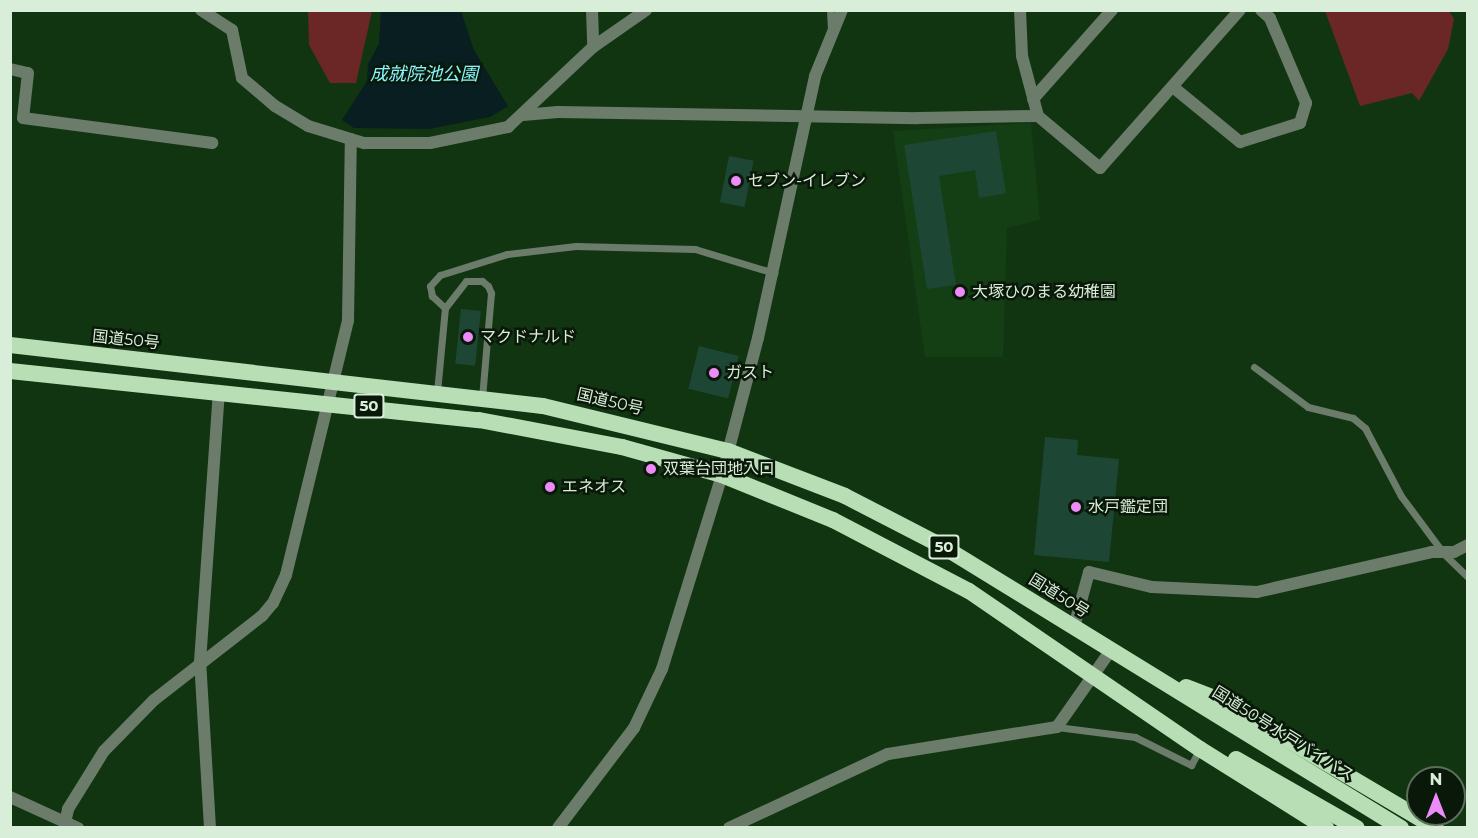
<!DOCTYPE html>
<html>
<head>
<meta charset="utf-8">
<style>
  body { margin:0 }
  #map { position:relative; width:1478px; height:838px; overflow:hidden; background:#113511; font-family:Montserrat,"Noto Sans JP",sans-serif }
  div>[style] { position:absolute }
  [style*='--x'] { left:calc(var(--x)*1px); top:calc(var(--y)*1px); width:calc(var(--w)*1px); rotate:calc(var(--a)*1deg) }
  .built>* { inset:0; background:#143e14 }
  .green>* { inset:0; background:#6a2726 }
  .water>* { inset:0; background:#091e20 }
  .building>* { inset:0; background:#1e4635; transform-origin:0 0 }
  .service>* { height:7px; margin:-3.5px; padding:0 3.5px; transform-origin:3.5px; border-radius:3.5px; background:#6c7c6b }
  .minor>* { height:12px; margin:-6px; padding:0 6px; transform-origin:6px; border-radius:6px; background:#6c7c6b }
  .tertiary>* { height:12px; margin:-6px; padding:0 6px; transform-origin:6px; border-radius:6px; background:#6c7c6b }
  .trunk>* { height:16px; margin:-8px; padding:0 8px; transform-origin:8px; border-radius:8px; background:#b8deb5 }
  .dots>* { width:16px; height:16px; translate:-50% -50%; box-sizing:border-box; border:3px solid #091809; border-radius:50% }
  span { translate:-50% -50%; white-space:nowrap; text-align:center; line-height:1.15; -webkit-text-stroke:5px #091809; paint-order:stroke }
  .shield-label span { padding:2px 4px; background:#091809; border:2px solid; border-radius:4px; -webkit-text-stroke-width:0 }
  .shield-label { font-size:15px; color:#d9eed8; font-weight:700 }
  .poi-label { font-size:16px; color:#d9eed8 }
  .left { translate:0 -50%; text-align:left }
  .street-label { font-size:16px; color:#d9eed8 }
  .water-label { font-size:18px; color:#88f4fd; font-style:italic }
  .frame { position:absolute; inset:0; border:12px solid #d9eed8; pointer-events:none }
  .north { position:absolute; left:1406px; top:766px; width:60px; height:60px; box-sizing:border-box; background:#091809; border:2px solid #5c6e5c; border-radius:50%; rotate:0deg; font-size:16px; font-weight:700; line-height:24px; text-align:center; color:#d9eed8 }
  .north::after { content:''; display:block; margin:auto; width:21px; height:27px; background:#ed8cf9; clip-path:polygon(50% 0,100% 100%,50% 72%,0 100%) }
</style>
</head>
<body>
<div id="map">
  <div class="built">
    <div style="clip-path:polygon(1031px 123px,1040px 220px,1007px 228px,1003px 357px,925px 357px,893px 131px)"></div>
  </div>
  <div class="green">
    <div style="clip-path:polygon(308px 11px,372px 11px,356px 83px,330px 83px,309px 45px)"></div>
    <div style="clip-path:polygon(1325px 11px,1449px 11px,1454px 19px,1448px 49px,1419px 101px,1412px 93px,1360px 106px)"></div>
  </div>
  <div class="water">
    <div style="clip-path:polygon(381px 11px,461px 11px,474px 50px,508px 106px,490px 117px,429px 129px,354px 128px,342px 120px,367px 81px,368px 64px,379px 44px)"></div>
  </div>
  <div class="building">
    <div style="clip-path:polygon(996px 131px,1006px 193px,979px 198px,975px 170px,939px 176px,956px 285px,927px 289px,904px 145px)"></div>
    <div style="left:729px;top:156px;width:25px;height:47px;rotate:11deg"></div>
    <div style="left:461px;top:309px;width:20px;height:55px;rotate:6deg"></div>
    <div style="left:699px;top:346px;width:41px;height:44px;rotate:14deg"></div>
    <div style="clip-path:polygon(1045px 437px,1078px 440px,1077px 455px,1119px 459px,1109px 562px,1034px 555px)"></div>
  </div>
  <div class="service">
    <div style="--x:830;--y:10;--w:19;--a:87"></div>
    <div style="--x:445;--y:308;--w:34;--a:-52"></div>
    <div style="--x:466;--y:281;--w:16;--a:0"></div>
    <div style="--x:482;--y:281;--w:8;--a:40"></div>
    <div style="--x:488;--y:286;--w:8;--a:67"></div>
    <div style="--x:491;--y:293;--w:104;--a:94.9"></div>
    <div style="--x:1254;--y:367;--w:67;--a:36.5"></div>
    <div style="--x:1308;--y:407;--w:46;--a:13.7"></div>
    <div style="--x:1353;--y:418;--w:16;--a:40"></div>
    <div style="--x:1365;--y:428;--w:77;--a:62.1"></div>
    <div style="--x:1401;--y:496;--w:72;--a:53.4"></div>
    <div style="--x:1444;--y:554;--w:33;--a:44"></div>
    <div style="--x:437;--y:392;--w:84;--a:-84.6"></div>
    <div style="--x:445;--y:308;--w:18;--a:-137"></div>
    <div style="--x:432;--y:296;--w:10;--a:-101"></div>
    <div style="--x:430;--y:286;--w:15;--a:-48"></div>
    <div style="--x:440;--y:275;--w:70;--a:-17.4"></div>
    <div style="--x:507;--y:254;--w:69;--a:-6.6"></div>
    <div style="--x:576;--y:246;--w:119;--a:1.4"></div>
    <div style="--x:695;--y:249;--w:83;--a:16.9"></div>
    <div style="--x:1057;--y:727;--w:79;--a:7.3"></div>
    <div style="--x:1135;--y:737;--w:63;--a:26.6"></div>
    <div style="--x:1191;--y:765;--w:18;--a:-61"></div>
  </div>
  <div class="minor">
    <div style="--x:201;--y:10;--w:37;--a:33"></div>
    <div style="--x:232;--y:30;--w:49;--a:78.2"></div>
    <div style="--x:242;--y:78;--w:43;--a:40.3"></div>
    <div style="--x:275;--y:106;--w:39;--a:31"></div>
    <div style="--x:308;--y:126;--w:59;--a:16.9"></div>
    <div style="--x:364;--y:143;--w:66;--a:0"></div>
    <div style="--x:430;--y:143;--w:80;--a:-11.6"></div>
    <div style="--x:508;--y:127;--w:117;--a:-43.3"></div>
    <div style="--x:593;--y:47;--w:65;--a:-34.9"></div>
    <div style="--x:592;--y:10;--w:37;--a:88"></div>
    <div style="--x:1020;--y:10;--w:46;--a:87.5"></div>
    <div style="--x:1022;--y:56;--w:62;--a:75.1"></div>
    <div style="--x:1038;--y:116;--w:81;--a:40"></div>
    <div style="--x:1100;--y:168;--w:211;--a:-48.5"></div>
    <div style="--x:10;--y:69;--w:18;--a:13"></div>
    <div style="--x:28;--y:73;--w:45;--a:96.3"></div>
    <div style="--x:23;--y:118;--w:191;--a:7.5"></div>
    <div style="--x:1173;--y:87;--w:87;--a:39.4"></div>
    <div style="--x:1240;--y:142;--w:63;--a:-17.6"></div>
    <div style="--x:1300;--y:123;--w:21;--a:-73"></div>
    <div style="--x:1306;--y:103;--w:92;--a:-113"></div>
    <div style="--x:1270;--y:18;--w:12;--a:-138"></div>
    <div style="--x:1033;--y:99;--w:119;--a:-48.4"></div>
    <div style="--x:523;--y:115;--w:35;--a:-5"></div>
    <div style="--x:558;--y:112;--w:360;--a:1"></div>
    <div style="--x:918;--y:118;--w:120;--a:-1"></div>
    <div style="--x:1074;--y:627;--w:57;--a:-74.7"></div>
    <div style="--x:1089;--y:572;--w:65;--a:13.4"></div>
    <div style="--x:1152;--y:587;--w:105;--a:2.7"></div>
    <div style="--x:1257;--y:592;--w:179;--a:-12.9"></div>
    <div style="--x:1431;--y:552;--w:23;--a:0"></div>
    <div style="--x:1454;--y:552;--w:16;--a:-27"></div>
    <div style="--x:10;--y:797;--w:75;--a:24.5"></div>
    <div style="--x:64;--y:828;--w:19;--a:-78"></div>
    <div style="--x:68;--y:809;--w:68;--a:-58.2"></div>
    <div style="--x:104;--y:751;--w:71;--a:-45.6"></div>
    <div style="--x:154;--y:700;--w:137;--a:-37.9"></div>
    <div style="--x:262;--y:616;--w:17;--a:-50"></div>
    <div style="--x:273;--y:603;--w:31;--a:-65"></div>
    <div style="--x:286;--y:575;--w:261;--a:-76.3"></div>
    <div style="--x:348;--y:321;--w:182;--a:-89.1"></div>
    <div style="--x:210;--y:828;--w:166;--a:-93.4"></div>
    <div style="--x:200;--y:662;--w:272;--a:-86"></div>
    <div style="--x:729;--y:828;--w:175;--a:-25"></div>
    <div style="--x:888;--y:754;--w:171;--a:-9.1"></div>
    <div style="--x:1057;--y:727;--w:94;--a:-55"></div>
  </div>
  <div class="tertiary">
    <div style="--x:558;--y:828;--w:126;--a:-52.8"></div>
    <div style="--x:634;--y:728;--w:65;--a:-64.6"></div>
    <div style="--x:662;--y:669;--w:203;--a:-72.8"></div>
    <div style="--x:722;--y:475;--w:142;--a:-75.3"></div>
    <div style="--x:758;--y:338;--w:268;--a:-77.7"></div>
    <div style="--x:815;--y:76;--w:71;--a:-67.8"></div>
  </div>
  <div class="trunk">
    <div style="--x:10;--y:345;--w:536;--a:6.53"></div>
    <div style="--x:543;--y:406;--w:190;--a:13.7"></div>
    <div style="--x:728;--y:451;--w:125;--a:21"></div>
    <div style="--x:845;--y:496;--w:109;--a:27.3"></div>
    <div style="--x:942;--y:546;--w:539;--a:31.57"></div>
    <div style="--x:10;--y:371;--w:472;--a:6"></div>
    <div style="--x:479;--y:420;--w:146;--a:10.7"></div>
    <div style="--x:622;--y:447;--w:104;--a:15.6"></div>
    <div style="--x:722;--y:475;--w:120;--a:22.1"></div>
    <div style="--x:833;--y:520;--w:153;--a:27.6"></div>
    <div style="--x:969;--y:591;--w:280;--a:34.4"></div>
    <div style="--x:1200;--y:749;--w:149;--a:32.1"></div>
    <div style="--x:1186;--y:687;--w:34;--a:21"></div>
    <div style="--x:1218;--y:699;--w:253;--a:30.6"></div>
    <div style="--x:1236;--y:759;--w:139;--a:29.7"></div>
  </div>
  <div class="dots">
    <div style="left:736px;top:181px;background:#ed8cf9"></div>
    <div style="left:960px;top:292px;background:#ed8cf9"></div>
    <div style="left:468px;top:337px;background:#ed8cf9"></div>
    <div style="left:714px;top:373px;background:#ed8cf9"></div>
    <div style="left:651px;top:469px;background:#ed8cf9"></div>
    <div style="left:550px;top:487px;background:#ed8cf9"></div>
    <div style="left:1076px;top:507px;background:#ed8cf9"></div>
  </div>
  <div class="shield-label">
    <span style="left:369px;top:406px">50</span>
    <span style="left:944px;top:547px">50</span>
  </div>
  <div class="poi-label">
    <span class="left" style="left:748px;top:181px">セブン-イレブン</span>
    <span class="left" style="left:972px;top:292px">大塚ひのまる幼稚園</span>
    <span class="left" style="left:480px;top:337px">マクドナルド</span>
    <span class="left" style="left:726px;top:373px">ガスト</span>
    <span class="left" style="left:663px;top:469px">双葉台団地入口</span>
    <span class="left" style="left:562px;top:487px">エネオス</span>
    <span class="left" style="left:1088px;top:507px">水戸鑑定団</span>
  </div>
  <div class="street-label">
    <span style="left:126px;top:340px;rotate:6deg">国道50号</span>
    <span style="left:610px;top:402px;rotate:13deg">国道50号</span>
    <span style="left:1059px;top:596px;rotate:32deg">国道50号</span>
    <span style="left:1283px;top:734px;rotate:32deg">国道50号水戸バイパス</span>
  </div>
  <div class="water-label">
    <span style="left:424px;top:74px">成就院池公園</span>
  </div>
  <div class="frame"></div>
  <div class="north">N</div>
</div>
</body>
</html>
